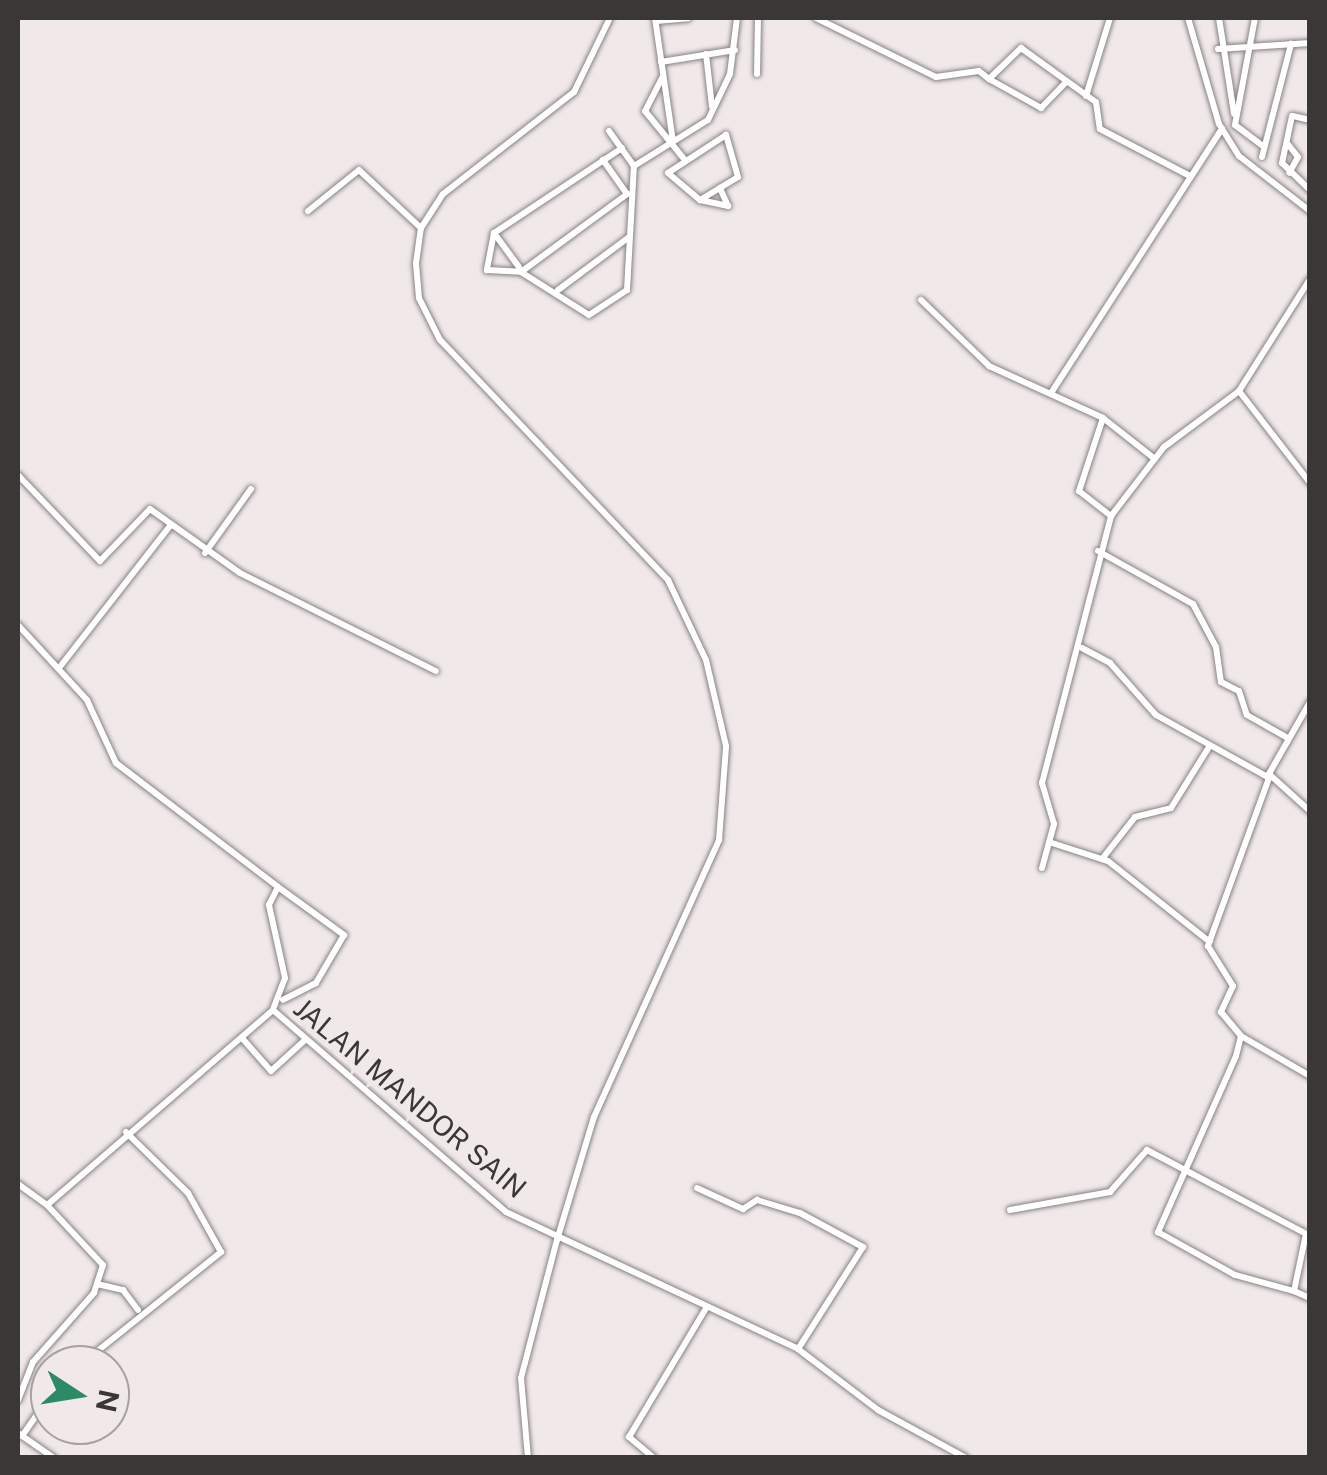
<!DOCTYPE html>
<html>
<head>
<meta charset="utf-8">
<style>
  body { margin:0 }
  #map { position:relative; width:1327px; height:1475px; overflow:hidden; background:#f0e8e9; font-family:"Public Sans",sans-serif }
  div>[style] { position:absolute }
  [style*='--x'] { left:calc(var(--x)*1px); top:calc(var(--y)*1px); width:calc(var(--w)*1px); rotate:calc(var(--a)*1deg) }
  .roads { filter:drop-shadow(0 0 2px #898282) drop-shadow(0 0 2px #898282) }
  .street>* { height:6px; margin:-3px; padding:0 3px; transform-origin:3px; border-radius:3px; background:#fff }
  span { translate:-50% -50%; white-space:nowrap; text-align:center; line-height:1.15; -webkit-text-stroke:10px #f0e8e9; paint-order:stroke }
  .street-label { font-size:28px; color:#3a3737 }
  .frame { position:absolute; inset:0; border:20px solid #3a3737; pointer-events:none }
  .north { position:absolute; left:30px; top:1345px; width:100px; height:100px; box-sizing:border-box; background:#f0e8e9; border:2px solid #a7a1a2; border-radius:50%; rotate:102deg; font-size:28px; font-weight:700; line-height:40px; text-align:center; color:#3a3737 }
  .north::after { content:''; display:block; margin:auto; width:35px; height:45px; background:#2c8b64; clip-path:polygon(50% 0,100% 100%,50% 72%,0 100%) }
</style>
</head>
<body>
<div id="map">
  <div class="roads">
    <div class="street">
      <div style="--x:655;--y:18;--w:124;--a:81.7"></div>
      <div style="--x:816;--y:18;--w:134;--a:26.2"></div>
      <div style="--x:936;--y:77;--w:43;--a:-7.9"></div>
      <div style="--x:979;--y:71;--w:13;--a:39"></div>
      <div style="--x:989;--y:79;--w:45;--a:-44.1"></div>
      <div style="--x:1021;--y:48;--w:92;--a:35.8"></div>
      <div style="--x:1096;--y:102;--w:27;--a:82"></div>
      <div style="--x:1100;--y:129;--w:102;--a:27.6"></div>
      <div style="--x:1188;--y:18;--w:110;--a:73.7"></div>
      <div style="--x:1219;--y:124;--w:38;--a:58"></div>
      <div style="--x:1239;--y:156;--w:90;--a:37.8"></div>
      <div style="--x:1219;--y:18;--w:97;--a:81.1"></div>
      <div style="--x:1255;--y:18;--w:109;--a:100.6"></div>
      <div style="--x:1235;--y:125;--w:36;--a:37"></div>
      <div style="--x:656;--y:21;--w:32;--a:-5"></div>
      <div style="--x:1218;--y:49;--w:92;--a:-3.7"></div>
      <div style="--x:706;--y:54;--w:53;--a:83.5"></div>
      <div style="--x:661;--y:62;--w:75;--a:-9.2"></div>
      <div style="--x:757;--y:74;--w:56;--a:-89"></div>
      <div style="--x:662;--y:78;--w:37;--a:117"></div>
      <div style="--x:645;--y:111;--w:63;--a:50.8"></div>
      <div style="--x:989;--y:79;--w:60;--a:29.1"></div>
      <div style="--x:1041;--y:108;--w:36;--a:-46"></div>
      <div style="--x:1086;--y:96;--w:82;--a:-72.9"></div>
      <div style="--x:1310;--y:120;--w:18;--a:-167"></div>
      <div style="--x:1292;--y:116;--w:48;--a:102"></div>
      <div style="--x:1282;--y:163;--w:39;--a:44"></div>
      <div style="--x:609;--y:131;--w:43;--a:54.5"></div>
      <div style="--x:1287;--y:143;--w:18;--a:52"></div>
      <div style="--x:1298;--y:157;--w:18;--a:119"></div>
      <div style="--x:622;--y:148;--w:154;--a:146.4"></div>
      <div style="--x:494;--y:233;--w:38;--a:101"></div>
      <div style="--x:487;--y:270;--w:34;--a:3"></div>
      <div style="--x:521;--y:272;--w:80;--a:32.3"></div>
      <div style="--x:589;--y:315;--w:45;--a:-33.3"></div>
      <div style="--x:627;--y:290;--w:124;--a:-86.8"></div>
      <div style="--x:634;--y:166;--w:87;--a:-31.9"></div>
      <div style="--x:708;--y:120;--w:51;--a:-64.4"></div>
      <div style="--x:730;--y:74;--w:56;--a:-82.9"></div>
      <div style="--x:1262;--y:157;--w:117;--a:-75.6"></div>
      <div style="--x:700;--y:200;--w:44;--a:-31.2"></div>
      <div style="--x:738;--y:177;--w:44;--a:-105.9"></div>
      <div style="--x:726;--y:135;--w:69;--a:146.8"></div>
      <div style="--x:668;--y:173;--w:42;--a:40.2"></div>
      <div style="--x:700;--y:200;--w:29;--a:12"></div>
      <div style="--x:728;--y:206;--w:20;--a:-114"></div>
      <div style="--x:308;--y:211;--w:65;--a:-38.8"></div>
      <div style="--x:359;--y:170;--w:85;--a:43.1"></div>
      <div style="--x:494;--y:233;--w:42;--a:53.7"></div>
      <div style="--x:521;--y:272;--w:132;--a:-36.3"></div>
      <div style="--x:627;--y:194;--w:42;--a:-125.2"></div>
      <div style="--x:1310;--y:279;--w:133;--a:122.4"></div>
      <div style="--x:1239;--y:391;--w:116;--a:52.3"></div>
      <div style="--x:558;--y:290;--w:89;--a:-36.7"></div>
      <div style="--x:921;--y:300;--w:95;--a:44.1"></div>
      <div style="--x:989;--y:366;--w:125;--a:24.5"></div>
      <div style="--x:1103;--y:418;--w:66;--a:38.3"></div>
      <div style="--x:1051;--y:393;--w:315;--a:-57.1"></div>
      <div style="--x:1103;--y:418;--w:77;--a:108.2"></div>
      <div style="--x:1079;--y:491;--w:41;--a:38"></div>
      <div style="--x:18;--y:475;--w:119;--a:46.4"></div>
      <div style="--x:100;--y:561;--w:72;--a:-46.1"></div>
      <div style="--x:150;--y:509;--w:110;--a:35.4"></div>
      <div style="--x:240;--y:573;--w:219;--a:26.6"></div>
      <div style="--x:1098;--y:551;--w:109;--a:29.2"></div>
      <div style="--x:1193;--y:604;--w:49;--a:61.9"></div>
      <div style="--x:1216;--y:647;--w:35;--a:82"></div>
      <div style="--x:1221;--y:682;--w:20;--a:27"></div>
      <div style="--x:1239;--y:691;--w:25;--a:72"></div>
      <div style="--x:1247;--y:715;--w:45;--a:29.4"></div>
      <div style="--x:205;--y:553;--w:79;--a:-54.3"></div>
      <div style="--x:18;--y:625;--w:102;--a:47.4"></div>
      <div style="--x:87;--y:700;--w:69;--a:65.3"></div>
      <div style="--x:116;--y:763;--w:204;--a:37.4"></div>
      <div style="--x:278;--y:887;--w:20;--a:117"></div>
      <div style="--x:269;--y:905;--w:75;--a:77.6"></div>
      <div style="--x:285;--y:978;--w:34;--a:111"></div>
      <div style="--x:273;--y:1010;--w:298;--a:139.2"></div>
      <div style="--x:47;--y:1205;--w:82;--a:47"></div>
      <div style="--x:103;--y:1265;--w:29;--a:108"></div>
      <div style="--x:94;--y:1293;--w:92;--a:131.5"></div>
      <div style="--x:33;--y:1362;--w:41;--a:111.5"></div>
      <div style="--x:1082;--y:648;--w:32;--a:28"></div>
      <div style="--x:1110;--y:663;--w:69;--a:48.5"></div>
      <div style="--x:1156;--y:715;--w:129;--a:29.1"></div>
      <div style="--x:1269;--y:778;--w:179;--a:110"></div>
      <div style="--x:1208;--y:946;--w:47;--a:58"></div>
      <div style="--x:1233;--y:986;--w:29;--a:115"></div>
      <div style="--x:1221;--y:1012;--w:31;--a:50"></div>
      <div style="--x:1241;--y:1036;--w:21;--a:104"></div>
      <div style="--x:1236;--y:1056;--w:193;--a:113.9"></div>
      <div style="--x:1158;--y:1232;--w:88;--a:29.2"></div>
      <div style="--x:1235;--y:1275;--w:61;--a:15.2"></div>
      <div style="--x:59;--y:668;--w:180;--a:-52"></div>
      <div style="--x:1310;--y:702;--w:83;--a:119.7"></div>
      <div style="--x:1269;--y:774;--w:55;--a:42.1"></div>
      <div style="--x:1049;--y:842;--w:62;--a:17.9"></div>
      <div style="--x:1108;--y:861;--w:130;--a:38.5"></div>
      <div style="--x:1102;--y:859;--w:53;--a:-51.8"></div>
      <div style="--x:1135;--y:817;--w:37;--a:-14"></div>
      <div style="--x:1171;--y:808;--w:72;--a:-58.1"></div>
      <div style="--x:1042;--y:868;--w:46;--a:-74.7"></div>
      <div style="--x:1054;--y:824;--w:43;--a:-106.3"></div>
      <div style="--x:1042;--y:783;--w:276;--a:-75.5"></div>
      <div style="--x:1111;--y:516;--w:87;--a:-52.5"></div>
      <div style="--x:1164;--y:447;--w:94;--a:-36.7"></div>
      <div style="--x:278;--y:887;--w:82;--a:36"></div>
      <div style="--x:344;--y:935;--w:56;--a:120.3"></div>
      <div style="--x:316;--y:983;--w:37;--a:153"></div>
      <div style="--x:273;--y:1010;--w:308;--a:40.9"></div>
      <div style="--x:506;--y:1212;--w:323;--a:25.1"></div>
      <div style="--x:798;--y:1349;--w:101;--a:37.3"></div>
      <div style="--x:878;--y:1410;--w:100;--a:28.6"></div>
      <div style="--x:1241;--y:1036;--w:80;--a:30.1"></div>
      <div style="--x:242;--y:1038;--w:44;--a:48.7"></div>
      <div style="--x:271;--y:1071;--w:46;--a:-42.4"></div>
      <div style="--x:18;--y:1184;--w:36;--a:36"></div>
      <div style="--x:697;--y:1188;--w:51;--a:24.5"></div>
      <div style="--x:743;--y:1209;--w:17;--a:-33"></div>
      <div style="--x:757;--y:1200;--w:45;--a:16.8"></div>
      <div style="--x:800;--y:1213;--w:72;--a:28.4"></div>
      <div style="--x:863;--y:1247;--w:121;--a:122.5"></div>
      <div style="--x:1010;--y:1210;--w:102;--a:-10.2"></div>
      <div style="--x:1110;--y:1192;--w:56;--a:-48.6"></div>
      <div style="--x:1147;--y:1150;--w:180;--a:27.8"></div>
      <div style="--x:1306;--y:1234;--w:58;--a:101.9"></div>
      <div style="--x:1294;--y:1291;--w:17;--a:24"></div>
      <div style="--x:97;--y:1284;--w:27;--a:13"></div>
      <div style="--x:123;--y:1290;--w:25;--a:53"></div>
      <div style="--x:80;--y:1365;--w:181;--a:-38.7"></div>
      <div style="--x:221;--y:1252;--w:68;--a:-119.2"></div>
      <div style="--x:188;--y:1193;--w:87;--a:-135.5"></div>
      <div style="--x:18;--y:1433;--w:44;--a:34.8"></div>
      <div style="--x:22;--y:1436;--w:49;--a:-55"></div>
      <div style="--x:528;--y:1458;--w:80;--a:-95"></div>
      <div style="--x:521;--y:1378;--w:143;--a:-75.4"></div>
      <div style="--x:557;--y:1240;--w:128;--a:-73.3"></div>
      <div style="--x:594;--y:1117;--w:304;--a:-65.7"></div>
      <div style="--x:719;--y:840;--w:94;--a:-85.7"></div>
      <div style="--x:726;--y:746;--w:88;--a:-103.1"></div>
      <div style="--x:706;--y:660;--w:89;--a:-115.4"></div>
      <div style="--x:668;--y:580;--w:331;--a:-133.5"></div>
      <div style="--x:440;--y:340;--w:47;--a:-116.6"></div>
      <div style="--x:419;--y:298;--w:35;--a:-95"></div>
      <div style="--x:416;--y:263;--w:35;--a:-82"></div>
      <div style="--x:421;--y:228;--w:40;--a:-57.1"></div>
      <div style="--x:443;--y:194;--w:166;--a:-37.9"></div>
      <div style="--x:574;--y:92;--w:82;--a:-64.1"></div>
      <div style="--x:654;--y:1458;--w:33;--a:-140"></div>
      <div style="--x:629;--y:1437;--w:148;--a:-59.1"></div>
    </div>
  </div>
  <div class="street-label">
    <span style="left:410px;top:1098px;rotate:40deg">JALAN MANDOR SAIN</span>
  </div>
  <div class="frame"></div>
  <div class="north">N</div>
</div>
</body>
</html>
